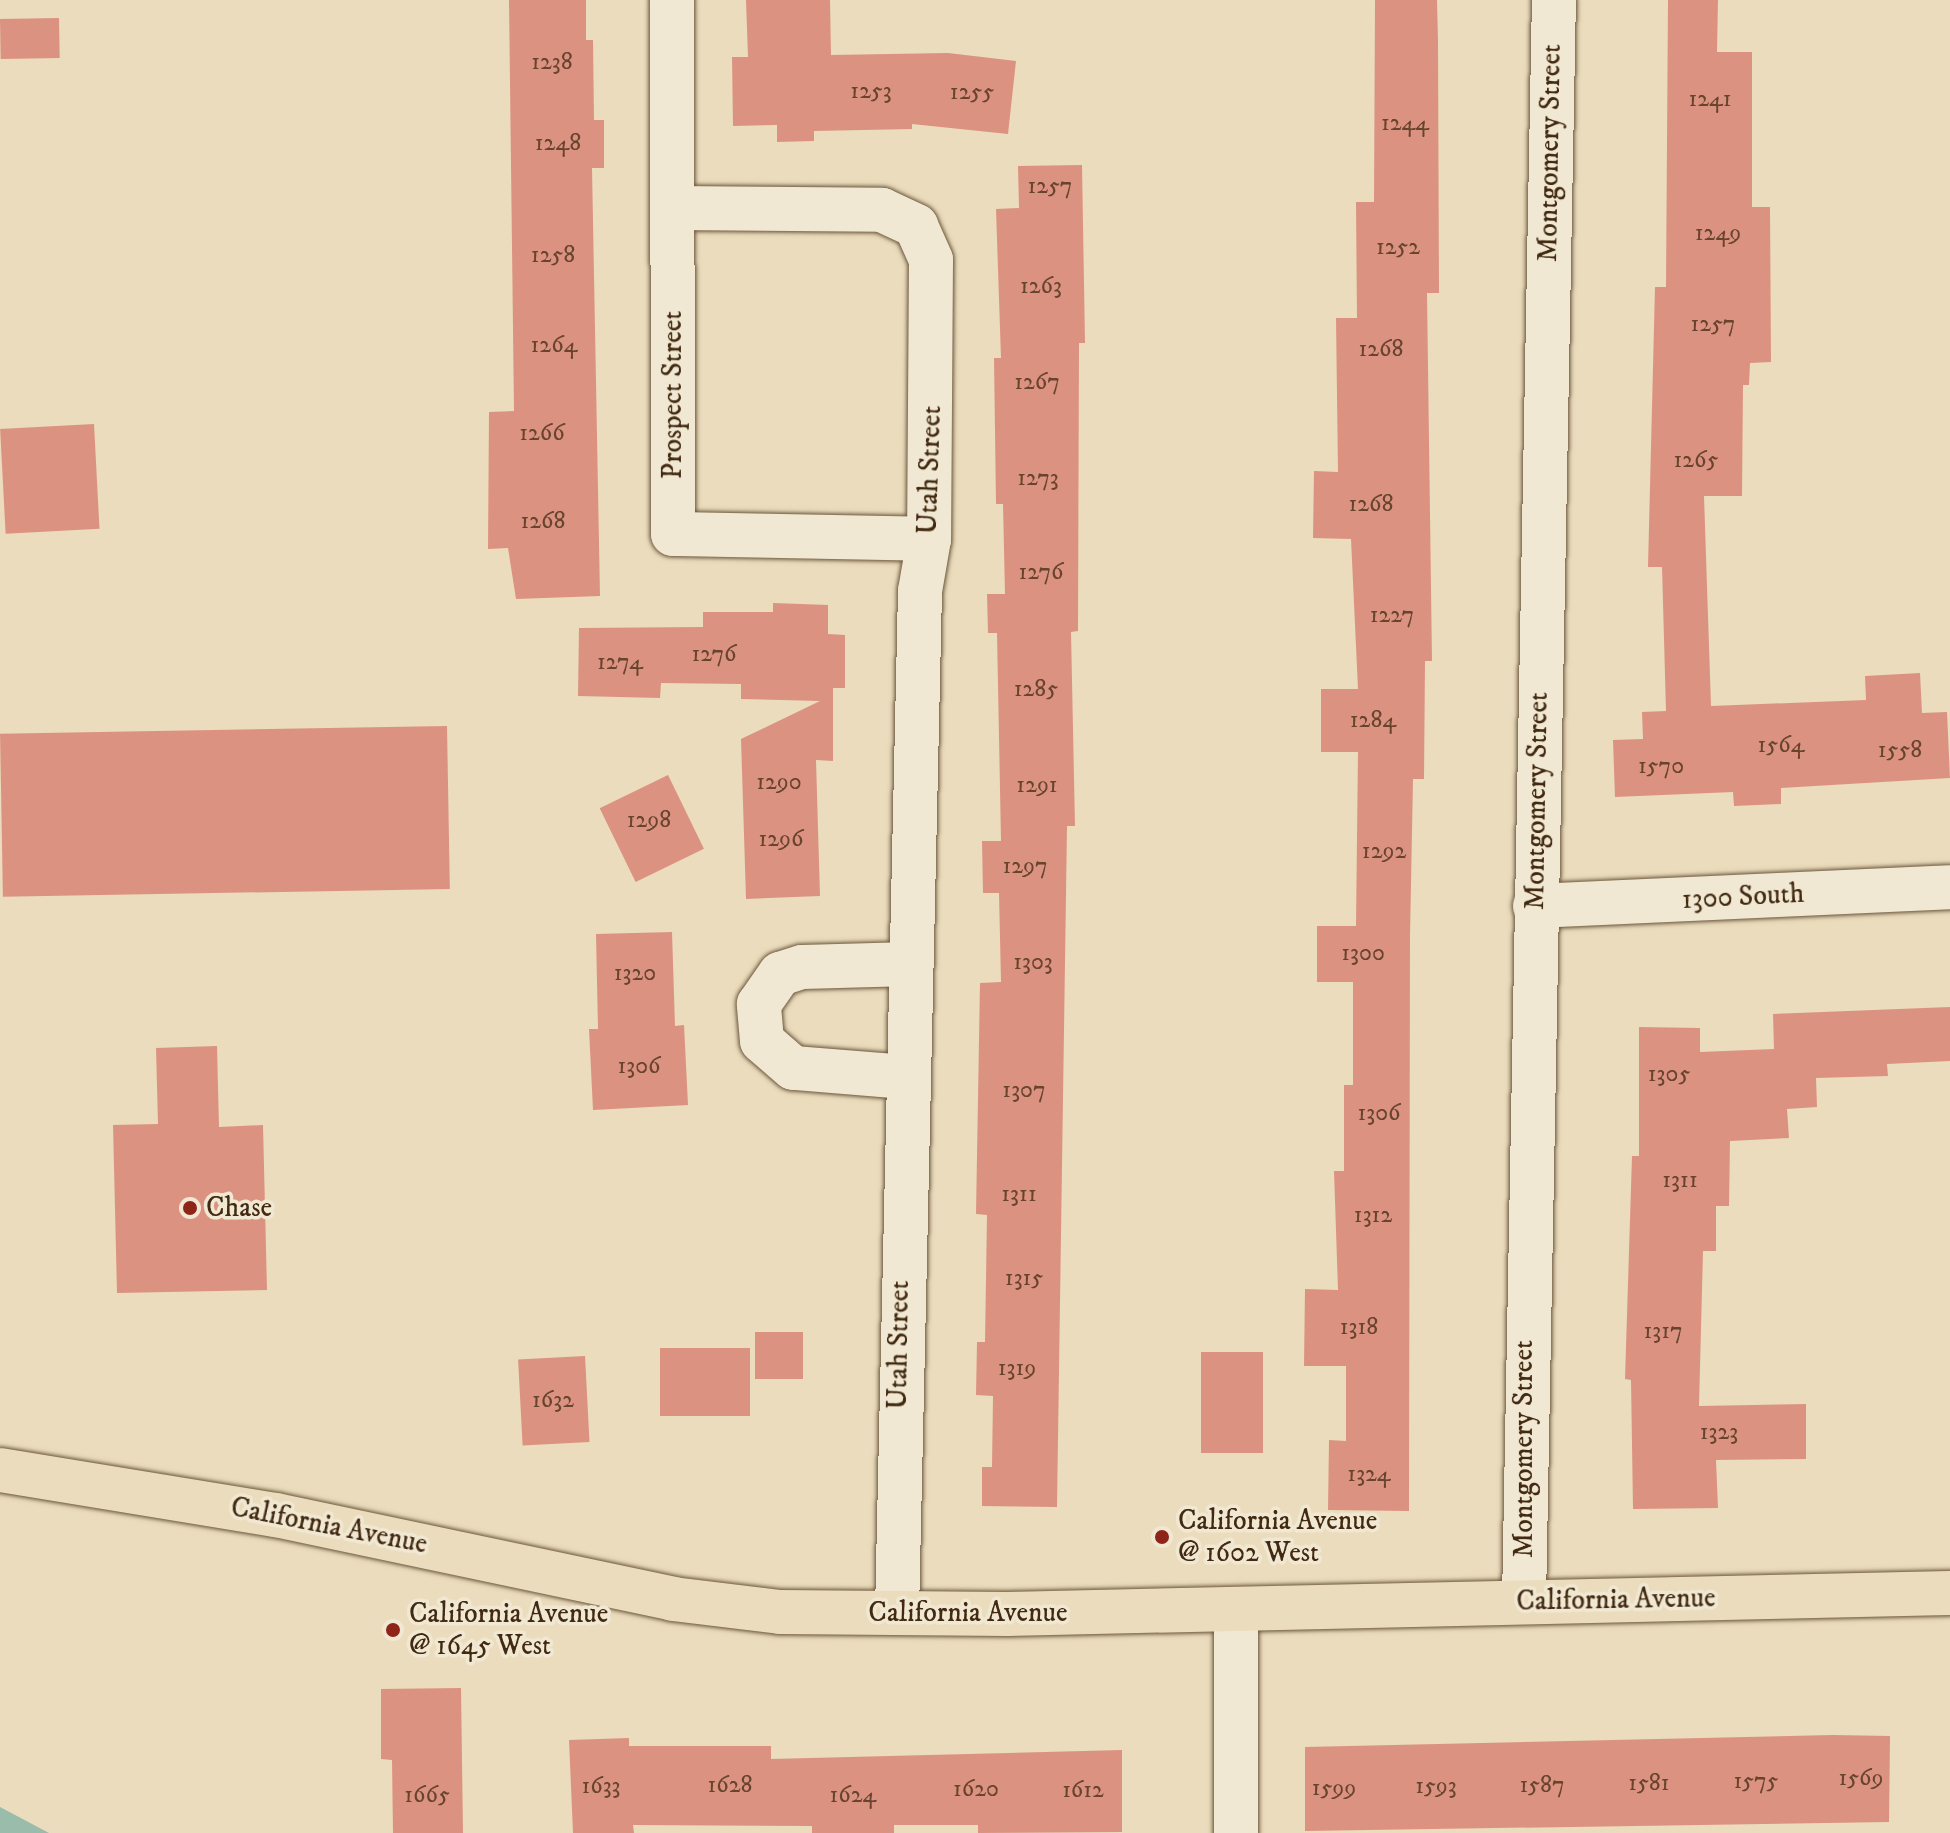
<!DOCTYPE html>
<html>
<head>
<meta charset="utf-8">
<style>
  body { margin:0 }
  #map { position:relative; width:1950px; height:1833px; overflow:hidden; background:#eadcbc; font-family:"IM FELL DW Pica",serif }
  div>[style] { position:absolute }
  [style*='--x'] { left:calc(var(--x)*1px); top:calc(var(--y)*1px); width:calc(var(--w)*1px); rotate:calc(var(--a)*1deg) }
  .water>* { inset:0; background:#99bcab }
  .building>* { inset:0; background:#dc9281; transform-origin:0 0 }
  .roads { filter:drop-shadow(0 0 2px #6c563c) drop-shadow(0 0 2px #6c563c) }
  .minor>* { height:44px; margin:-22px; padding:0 22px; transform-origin:22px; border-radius:22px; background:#f1e8d3 }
  .major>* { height:44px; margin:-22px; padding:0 22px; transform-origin:22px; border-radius:22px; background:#eadcbc }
  .dots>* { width:22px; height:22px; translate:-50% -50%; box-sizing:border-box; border:4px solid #f1e8d3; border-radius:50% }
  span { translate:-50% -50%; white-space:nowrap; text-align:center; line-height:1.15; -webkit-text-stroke:7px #f1e8d3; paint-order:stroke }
  .number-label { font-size:24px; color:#68442e }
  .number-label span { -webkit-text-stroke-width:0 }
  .street-label { font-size:28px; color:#422a12 }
  .poi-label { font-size:28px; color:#422a12 }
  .left { translate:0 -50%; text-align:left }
</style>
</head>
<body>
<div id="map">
  <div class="water">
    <div style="clip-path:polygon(0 1807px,49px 1833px,0 1833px)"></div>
  </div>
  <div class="building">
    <div style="clip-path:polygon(509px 0,586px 0,586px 40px,593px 40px,594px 120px,604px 120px,604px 168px,592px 168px,600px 596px,516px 599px,508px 548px,488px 549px,489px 412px,514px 411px)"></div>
    <div style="clip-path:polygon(746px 0,830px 0,831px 55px,948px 53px,1016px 61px,1008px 134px,912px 124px,912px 129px,814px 131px,814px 141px,777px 142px,777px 125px,733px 126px,732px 57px,748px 57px)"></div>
    <div style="clip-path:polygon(1375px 0,1437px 0,1438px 41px,1439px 293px,1427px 293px,1432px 661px,1425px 661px,1424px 779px,1413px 779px,1410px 936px,1409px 1511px,1328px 1510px,1329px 1440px,1346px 1441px,1346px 1366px,1304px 1366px,1305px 1289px,1338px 1290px,1334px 1171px,1344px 1171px,1344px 1085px,1353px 1085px,1353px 982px,1317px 982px,1317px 926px,1356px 926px,1358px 752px,1321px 752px,1321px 689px,1358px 689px,1351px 539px,1313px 538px,1314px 471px,1338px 472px,1336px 318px,1357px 318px,1356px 202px,1374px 202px)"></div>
    <div style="clip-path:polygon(1668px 0,1718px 0,1717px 52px,1752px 52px,1752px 207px,1770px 207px,1771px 362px,1750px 363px,1749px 385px,1743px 385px,1742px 496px,1704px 496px,1711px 706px,1866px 700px,1865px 676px,1920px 673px,1922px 713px,1947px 712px,1950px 778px,1781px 788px,1781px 804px,1734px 806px,1733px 792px,1615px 797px,1613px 740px,1643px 739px,1642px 712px,1666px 711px,1662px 567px,1648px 567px,1655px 287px,1666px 287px)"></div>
    <div style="left:59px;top:18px;width:40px;height:59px;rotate:89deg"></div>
    <div style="clip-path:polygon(1082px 165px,1085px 343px,1079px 343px,1078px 631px,1071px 632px,1075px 826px,1067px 826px,1057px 1507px,982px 1506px,982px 1467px,992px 1467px,993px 1396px,976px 1395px,977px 1342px,985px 1342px,987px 1215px,976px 1214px,980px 983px,1001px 982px,999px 893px,983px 893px,982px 841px,1001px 841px,997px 633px,988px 633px,987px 594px,1005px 594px,1003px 504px,996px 504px,994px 358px,1001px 358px,996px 209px,1019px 208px,1018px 166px)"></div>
    <div style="left:94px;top:424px;width:105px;height:94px;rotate:87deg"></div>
    <div style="clip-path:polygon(773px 603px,828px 605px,828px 634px,845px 635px,845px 688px,833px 688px,833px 761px,816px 760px,820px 896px,746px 899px,741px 739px,820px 701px,741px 699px,741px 684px,661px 683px,660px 698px,578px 696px,579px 628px,703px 627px,703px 612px,773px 612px)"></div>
    <div style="left:447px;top:726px;width:163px;height:447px;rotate:89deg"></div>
    <div style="left:668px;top:775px;width:82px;height:76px;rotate:64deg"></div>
    <div style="clip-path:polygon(672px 932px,675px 1026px,684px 1025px,688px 1105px,593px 1110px,589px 1029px,598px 1029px,596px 934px)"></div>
    <div style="clip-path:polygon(1950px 1007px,1950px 1061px,1887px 1064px,1888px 1076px,1816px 1078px,1817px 1107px,1787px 1109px,1789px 1138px,1730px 1141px,1729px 1206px,1716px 1206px,1716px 1251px,1703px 1251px,1699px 1406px,1806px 1404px,1806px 1459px,1716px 1460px,1718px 1508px,1633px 1509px,1631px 1380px,1625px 1379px,1632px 1156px,1639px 1156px,1639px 1027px,1700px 1028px,1700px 1052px,1774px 1049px,1773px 1014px)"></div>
    <div style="clip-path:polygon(217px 1046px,219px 1127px,263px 1125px,267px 1290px,117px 1293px,113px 1125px,158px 1124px,156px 1048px)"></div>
    <div style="left:755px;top:1332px;width:48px;height:47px"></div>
    <div style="left:660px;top:1348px;width:90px;height:68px"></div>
    <div style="left:1201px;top:1352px;width:62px;height:101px"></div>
    <div style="left:585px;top:1356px;width:86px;height:67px;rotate:87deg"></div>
    <div style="clip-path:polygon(461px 1688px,463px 1833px,393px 1833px,392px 1760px,381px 1759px,381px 1689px)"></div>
    <div style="clip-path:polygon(1833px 1735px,1890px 1736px,1889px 1822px,1305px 1831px,1305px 1747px)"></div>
    <div style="clip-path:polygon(629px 1738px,629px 1746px,771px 1746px,771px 1759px,1122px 1750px,1122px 1832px,978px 1833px,978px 1825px,894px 1825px,894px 1833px,812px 1833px,812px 1826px,633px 1825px,634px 1833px,573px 1833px,569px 1740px)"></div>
  </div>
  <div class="roads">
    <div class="minor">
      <div style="--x:672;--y:0;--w:534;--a:89.89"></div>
      <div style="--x:673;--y:534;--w:256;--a:1.1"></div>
      <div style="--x:673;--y:208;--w:209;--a:0.5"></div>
      <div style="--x:882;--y:210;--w:38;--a:25"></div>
      <div style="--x:916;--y:226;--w:37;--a:66"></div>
      <div style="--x:931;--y:260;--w:279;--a:90.4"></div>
      <div style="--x:929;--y:539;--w:53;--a:99.8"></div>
      <div style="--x:920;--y:591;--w:1022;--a:91.29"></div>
      <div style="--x:1535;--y:906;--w:415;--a:-2.6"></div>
      <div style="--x:906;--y:1077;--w:113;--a:-175.4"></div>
      <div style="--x:793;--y:1068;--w:41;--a:-138.9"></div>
      <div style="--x:762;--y:1041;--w:37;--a:-95"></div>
      <div style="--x:759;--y:1004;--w:37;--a:-55"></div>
      <div style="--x:780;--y:974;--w:23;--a:-18"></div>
      <div style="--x:802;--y:967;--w:109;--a:-1.6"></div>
      <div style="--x:1524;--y:1602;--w:1602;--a:-88.93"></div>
      <div style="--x:1236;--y:1833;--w:224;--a:-90"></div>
    </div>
    <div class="major">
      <div style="--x:0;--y:1470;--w:280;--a:9.3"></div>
      <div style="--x:276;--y:1515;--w:406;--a:11.9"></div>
      <div style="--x:673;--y:1599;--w:108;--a:6.9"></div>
      <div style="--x:780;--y:1612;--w:227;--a:0.5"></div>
      <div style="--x:1007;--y:1614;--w:943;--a:-1.28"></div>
    </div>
  </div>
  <div class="dots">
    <div style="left:190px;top:1208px;background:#8f2418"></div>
    <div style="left:1162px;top:1537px;background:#8f2418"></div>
    <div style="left:393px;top:1630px;background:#8f2418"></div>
  </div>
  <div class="number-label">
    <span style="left:552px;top:63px">1238</span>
    <span style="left:871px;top:92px">1253</span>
    <span style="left:972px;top:93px">1255</span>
    <span style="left:1710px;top:100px">1241</span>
    <span style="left:1405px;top:124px">1244</span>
    <span style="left:558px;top:144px">1248</span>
    <span style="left:1050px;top:187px">1257</span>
    <span style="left:1718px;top:234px">1249</span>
    <span style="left:1398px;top:248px">1252</span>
    <span style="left:553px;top:256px">1258</span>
    <span style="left:1041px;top:287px">1263</span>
    <span style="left:1713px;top:325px">1257</span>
    <span style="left:554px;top:346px">1264</span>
    <span style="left:1381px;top:350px">1268</span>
    <span style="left:1037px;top:383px">1267</span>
    <span style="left:542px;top:434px">1266</span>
    <span style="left:1696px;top:461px">1265</span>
    <span style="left:1038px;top:479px">1273</span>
    <span style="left:1371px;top:505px">1268</span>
    <span style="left:543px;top:522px">1268</span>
    <span style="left:1041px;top:573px">1276</span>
    <span style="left:1392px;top:616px">1227</span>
    <span style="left:714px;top:655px">1276</span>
    <span style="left:620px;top:663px">1274</span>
    <span style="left:1036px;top:690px">1285</span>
    <span style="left:1373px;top:721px">1284</span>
    <span style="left:1781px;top:746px">1564</span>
    <span style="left:1900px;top:751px">1558</span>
    <span style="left:1661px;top:767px">1570</span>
    <span style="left:779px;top:783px">1290</span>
    <span style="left:1037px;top:786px">1291</span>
    <span style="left:649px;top:821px">1298</span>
    <span style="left:781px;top:840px">1296</span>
    <span style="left:1384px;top:852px">1292</span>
    <span style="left:1025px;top:867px">1297</span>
    <span style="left:1363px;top:954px">1300</span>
    <span style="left:1033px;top:963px">1303</span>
    <span style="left:635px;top:974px">1320</span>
    <span style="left:639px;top:1067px">1306</span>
    <span style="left:1669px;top:1075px">1305</span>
    <span style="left:1024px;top:1091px">1307</span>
    <span style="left:1379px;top:1114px">1306</span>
    <span style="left:1680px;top:1181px">1311</span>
    <span style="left:1019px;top:1195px">1311</span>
    <span style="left:1373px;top:1216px">1312</span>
    <span style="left:1024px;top:1279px">1315</span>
    <span style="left:1359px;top:1328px">1318</span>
    <span style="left:1663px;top:1332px">1317</span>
    <span style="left:1017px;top:1369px">1319</span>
    <span style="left:553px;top:1401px">1632</span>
    <span style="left:1719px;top:1433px">1323</span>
    <span style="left:1369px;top:1475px">1324</span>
    <span style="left:1861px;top:1779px">1569</span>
    <span style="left:1756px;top:1782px">1575</span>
    <span style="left:1649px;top:1784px">1581</span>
    <span style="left:730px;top:1786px">1628</span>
    <span style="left:1542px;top:1786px">1587</span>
    <span style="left:601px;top:1787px">1633</span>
    <span style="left:1436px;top:1787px">1593</span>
    <span style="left:1334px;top:1789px">1599</span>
    <span style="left:976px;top:1790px">1620</span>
    <span style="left:1083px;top:1791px">1612</span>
    <span style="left:427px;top:1796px">1665</span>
    <span style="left:853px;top:1796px">1624</span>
  </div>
  <div class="street-label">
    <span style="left:1550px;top:153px;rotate:-89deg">Montgomery Street</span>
    <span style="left:673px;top:395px;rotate:-90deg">Prospect Street</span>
    <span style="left:930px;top:470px;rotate:-88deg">Utah Street</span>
    <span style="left:1537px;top:801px;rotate:-89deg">Montgomery Street</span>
    <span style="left:1743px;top:897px;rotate:-3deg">1300 South</span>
    <span style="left:899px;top:1345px;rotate:-89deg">Utah Street</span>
    <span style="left:1524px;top:1449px;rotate:-90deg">Montgomery Street</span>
    <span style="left:329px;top:1526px;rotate:11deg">California Avenue</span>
    <span style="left:1616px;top:1600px;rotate:-1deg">California Avenue</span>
    <span style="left:968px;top:1613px">California Avenue</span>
  </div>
  <div class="poi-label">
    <span class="left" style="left:206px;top:1208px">Chase</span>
    <span class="left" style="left:1178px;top:1537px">California Avenue<br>@ 1602 West</span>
    <span class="left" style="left:409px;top:1630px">California Avenue<br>@ 1645 West</span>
  </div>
</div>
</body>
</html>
